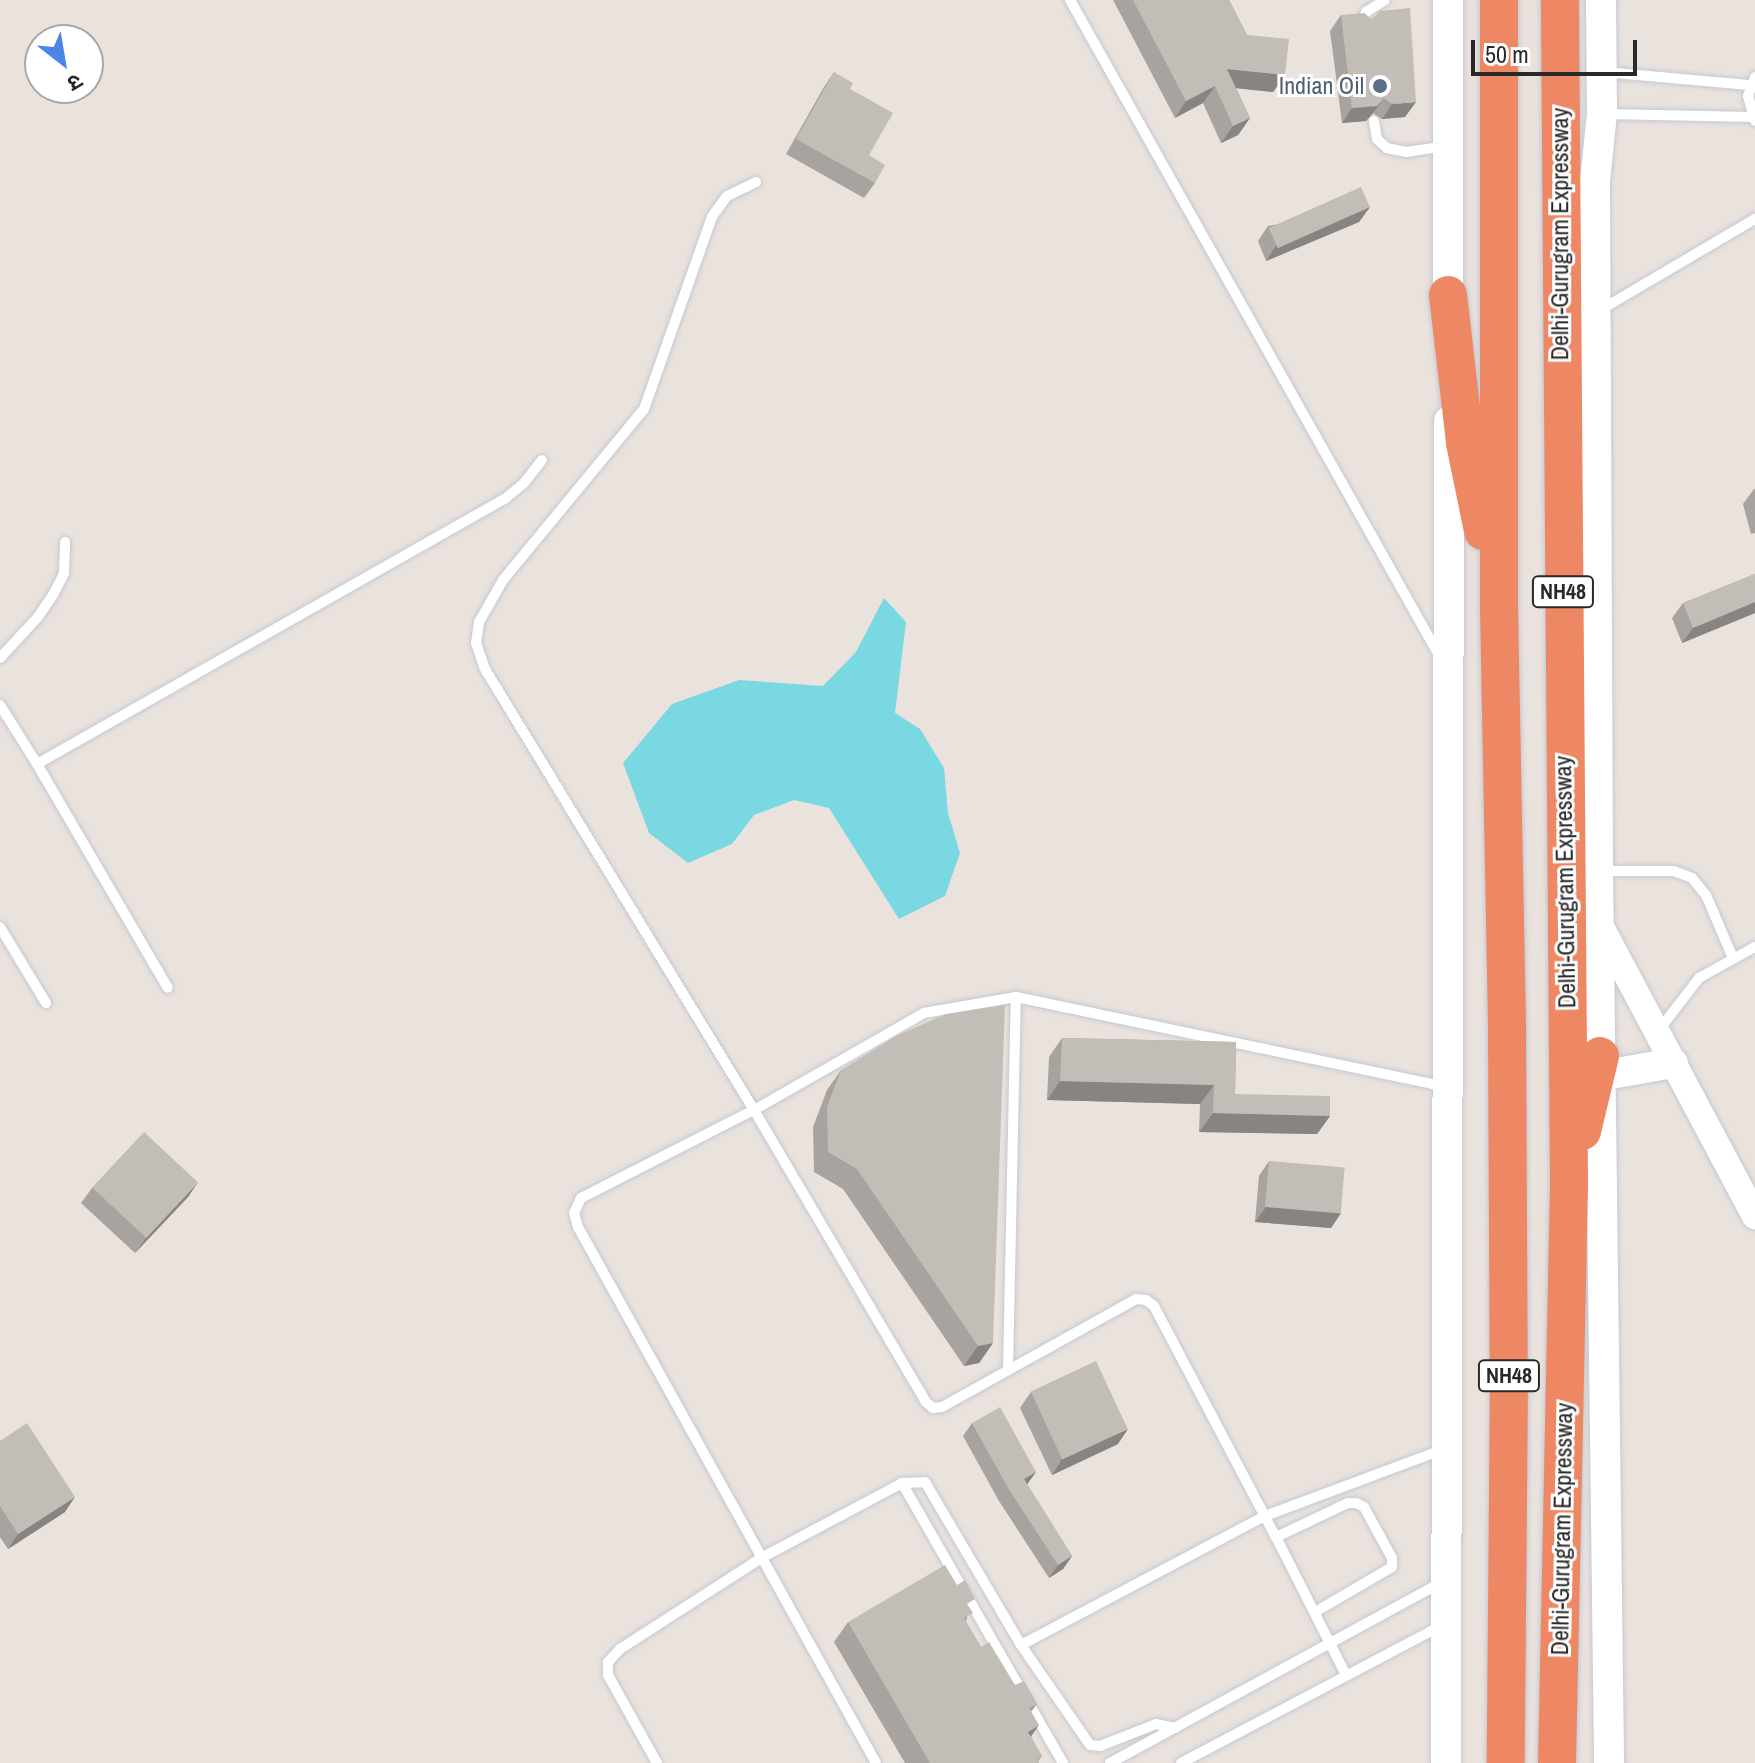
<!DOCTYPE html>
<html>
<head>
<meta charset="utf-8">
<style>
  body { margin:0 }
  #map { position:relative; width:1755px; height:1763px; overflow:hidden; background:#eae2dd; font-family:"Archivo Narrow","Noto Sans Devanagari",sans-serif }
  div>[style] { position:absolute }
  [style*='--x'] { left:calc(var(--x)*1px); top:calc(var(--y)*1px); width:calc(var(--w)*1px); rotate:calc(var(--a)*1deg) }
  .water>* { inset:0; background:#7ad8e2 }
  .roads { filter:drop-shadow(0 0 2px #c4c9d2) drop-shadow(0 0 2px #c4c9d2) }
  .service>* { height:10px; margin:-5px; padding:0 5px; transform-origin:5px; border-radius:5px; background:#fff }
  .tertiary>* { height:26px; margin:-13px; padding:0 13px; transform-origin:13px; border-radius:13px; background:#fff }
  .secondary>* { height:30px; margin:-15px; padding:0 15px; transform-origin:15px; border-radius:15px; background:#fff }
  .motorway>* { height:38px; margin:-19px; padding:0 19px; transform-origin:19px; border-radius:19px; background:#ee8864 }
  .wall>* { inset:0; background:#a8a39e }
  .shaded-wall>* { inset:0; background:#888481 }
  .building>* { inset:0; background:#c3bdb8; transform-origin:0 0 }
  .dots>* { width:22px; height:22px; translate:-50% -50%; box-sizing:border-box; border:4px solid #fff; border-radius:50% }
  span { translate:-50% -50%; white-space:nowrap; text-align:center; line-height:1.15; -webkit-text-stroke:6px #fff; paint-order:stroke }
  .shield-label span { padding:2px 6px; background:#fff; border:2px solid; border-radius:6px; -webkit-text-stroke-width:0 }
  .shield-label { font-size:22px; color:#292929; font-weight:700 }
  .service-label { font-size:24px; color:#4e5e75 }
  .right { translate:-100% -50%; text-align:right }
  .street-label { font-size:24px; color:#292929 }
  .north { position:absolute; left:24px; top:24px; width:80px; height:80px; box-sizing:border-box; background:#fff; border:2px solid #a9a9a9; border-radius:50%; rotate:149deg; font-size:22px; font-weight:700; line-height:32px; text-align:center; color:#292929 }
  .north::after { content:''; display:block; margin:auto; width:28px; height:36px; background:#4d85e7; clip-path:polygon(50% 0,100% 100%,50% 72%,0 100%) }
  .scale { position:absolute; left:1471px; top:40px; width:166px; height:36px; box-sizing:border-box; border:4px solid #292929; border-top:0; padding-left:10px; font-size:24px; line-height:28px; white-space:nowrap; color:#292929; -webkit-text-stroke:6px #fff; paint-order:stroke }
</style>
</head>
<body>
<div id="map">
  <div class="water">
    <div style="clip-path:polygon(884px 598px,906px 622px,895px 713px,920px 729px,944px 768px,948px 813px,960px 853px,945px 896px,899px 919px,829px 808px,794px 800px,754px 815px,732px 844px,688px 863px,649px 833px,623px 763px,672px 704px,739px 680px,823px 686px,856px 652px)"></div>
  </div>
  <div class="roads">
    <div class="service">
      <div style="--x:1070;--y:0;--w:754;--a:60.61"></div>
      <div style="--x:1362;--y:24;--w:13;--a:-72"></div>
      <div style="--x:1366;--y:12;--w:22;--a:-32"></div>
      <div style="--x:1604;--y:72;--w:148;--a:5.1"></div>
      <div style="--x:1755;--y:77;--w:20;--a:110"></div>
      <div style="--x:1748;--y:96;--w:26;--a:74"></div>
      <div style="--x:1606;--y:114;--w:146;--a:1.2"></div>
      <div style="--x:1374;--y:121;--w:18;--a:81"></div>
      <div style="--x:1377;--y:139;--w:13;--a:42"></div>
      <div style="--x:1387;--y:148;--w:19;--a:12"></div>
      <div style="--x:1406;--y:152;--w:40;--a:-8.5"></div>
      <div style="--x:756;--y:182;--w:32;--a:154"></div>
      <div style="--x:727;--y:196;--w:26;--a:126"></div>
      <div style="--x:712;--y:217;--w:204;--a:109.5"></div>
      <div style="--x:644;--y:409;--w:222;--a:129.5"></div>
      <div style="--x:503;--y:580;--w:48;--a:119.7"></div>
      <div style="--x:479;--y:622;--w:21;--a:98"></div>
      <div style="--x:476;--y:643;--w:28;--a:71"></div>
      <div style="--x:485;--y:669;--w:517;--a:58.62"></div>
      <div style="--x:754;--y:1110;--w:339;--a:59.5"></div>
      <div style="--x:926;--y:1402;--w:9;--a:41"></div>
      <div style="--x:933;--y:1408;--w:9;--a:-6"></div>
      <div style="--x:942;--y:1407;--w:222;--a:-29.1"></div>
      <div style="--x:1136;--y:1299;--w:10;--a:6"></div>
      <div style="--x:1146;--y:1300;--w:10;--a:37"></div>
      <div style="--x:1154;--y:1306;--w:261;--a:62.2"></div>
      <div style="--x:1602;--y:309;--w:178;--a:-30.5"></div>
      <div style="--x:0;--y:658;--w:56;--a:-47.2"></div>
      <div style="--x:38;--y:617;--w:27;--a:-56"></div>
      <div style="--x:53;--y:595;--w:25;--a:-63"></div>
      <div style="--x:64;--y:573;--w:31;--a:-88"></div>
      <div style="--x:0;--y:705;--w:70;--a:57.9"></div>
      <div style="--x:37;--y:764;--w:539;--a:-29.56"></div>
      <div style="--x:506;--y:498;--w:23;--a:-40"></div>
      <div style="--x:524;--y:483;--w:29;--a:-52"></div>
      <div style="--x:37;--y:764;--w:259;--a:59.7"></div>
      <div style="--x:1600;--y:871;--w:74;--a:0"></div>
      <div style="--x:1674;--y:871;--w:19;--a:21"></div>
      <div style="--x:1692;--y:878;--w:22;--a:51"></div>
      <div style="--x:1706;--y:895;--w:69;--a:66.8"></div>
      <div style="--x:0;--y:927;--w:89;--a:58.8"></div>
      <div style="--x:1659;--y:1030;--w:66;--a:-52.4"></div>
      <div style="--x:1699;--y:978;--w:64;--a:-29"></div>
      <div style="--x:1008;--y:1369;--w:372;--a:-88.8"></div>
      <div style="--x:902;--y:1483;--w:23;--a:-2"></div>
      <div style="--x:925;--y:1482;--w:189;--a:59.5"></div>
      <div style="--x:1021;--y:1645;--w:276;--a:-27.9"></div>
      <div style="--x:1265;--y:1516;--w:191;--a:-20.5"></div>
      <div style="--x:1315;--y:1612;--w:89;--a:-30.3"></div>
      <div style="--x:1392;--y:1567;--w:9;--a:-90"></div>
      <div style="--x:1392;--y:1558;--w:58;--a:-118.8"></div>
      <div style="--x:1364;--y:1507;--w:9;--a:-153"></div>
      <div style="--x:1356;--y:1503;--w:8;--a:180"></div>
      <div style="--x:1348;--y:1503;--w:80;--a:154.7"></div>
      <div style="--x:1276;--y:1537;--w:155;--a:63.1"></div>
      <div style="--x:1021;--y:1645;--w:121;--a:55.4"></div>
      <div style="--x:1090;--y:1745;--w:10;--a:6"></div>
      <div style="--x:1100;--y:1746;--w:60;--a:-21.4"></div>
      <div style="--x:1156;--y:1724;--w:20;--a:11"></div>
      <div style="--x:657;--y:1763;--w:101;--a:-119.1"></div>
      <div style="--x:608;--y:1675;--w:13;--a:-90"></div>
      <div style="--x:608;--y:1662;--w:18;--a:-47"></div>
      <div style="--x:620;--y:1649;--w:170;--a:-32.8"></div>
      <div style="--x:763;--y:1557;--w:157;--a:-28"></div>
      <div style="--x:902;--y:1483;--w:323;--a:60.1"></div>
      <div style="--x:876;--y:1763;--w:613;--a:-119.07"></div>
      <div style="--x:578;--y:1227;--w:15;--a:-106"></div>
      <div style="--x:574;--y:1213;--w:17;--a:-65"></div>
      <div style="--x:581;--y:1198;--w:194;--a:-27"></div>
      <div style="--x:754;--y:1110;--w:196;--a:-29.7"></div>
      <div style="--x:924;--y:1013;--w:93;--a:-9.9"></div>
      <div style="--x:1016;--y:997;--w:439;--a:11.8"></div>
      <div style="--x:1110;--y:1763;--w:378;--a:-28.6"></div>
      <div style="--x:1181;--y:1763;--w:296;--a:-27.8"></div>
    </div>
    <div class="tertiary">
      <div style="--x:1599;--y:923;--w:332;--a:62"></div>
    </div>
    <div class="secondary">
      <div style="--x:1601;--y:0;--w:114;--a:89.5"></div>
      <div style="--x:1602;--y:114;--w:67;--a:96"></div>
      <div style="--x:1595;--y:181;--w:690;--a:89.75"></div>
      <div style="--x:1598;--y:871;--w:892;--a:89.29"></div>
      <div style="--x:1448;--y:317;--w:317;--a:-90"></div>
      <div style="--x:1600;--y:1076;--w:74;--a:-10.1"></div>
      <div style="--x:1446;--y:1763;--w:1342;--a:-89.87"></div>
    </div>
    <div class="motorway">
      <div style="--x:1499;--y:0;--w:608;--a:90"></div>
      <div style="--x:1499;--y:608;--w:428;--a:88.9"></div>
      <div style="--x:1507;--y:1036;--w:346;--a:89.7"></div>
      <div style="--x:1509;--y:1382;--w:381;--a:90.5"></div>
      <div style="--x:1448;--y:295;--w:149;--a:83.4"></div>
      <div style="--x:1465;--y:443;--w:90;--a:78.4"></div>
      <div style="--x:1582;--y:1131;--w:77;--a:-76.5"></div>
      <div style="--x:1557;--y:1763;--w:579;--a:-88.81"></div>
      <div style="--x:1569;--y:1184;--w:1184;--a:-90.44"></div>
    </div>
  </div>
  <div class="wall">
    <div style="clip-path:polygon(1113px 0,1229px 0,1247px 35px,1285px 75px,1273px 92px,1236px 88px,1250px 118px,1238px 135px,1221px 143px,1203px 103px,1175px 118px)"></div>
    <div style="clip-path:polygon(1341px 15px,1405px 117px,1382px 119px,1373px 113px,1366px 121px,1342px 123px,1330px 31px)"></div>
    <div style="clip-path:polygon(834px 72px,850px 89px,869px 155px,875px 183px,864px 198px,786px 154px,824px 87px)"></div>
    <div style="clip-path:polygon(1370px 207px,1359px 222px,1266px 261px,1258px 241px,1268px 226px)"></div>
    <div style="clip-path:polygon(1754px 489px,1755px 489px,1755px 533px,1751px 534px,1743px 504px)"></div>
    <div style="clip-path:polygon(1755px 574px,1755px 613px,1682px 643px,1672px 618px,1683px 603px)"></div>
    <div style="clip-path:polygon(1062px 1038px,1236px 1042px,1235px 1094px,1330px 1116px,1317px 1134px,1199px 1132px,1200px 1104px,1047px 1100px,1049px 1057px)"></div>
    <div style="clip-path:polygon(841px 1070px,993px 1343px,979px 1363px,964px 1366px,843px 1189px,814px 1172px,813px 1127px,827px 1090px)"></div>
    <div style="clip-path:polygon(1269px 1161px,1341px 1213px,1331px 1228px,1255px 1222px,1259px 1176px)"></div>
    <div style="clip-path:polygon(198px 1182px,188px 1197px,135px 1253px,81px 1203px,92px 1188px)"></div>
    <div style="clip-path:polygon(1031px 1392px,1118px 1444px,1052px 1475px,1020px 1408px)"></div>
    <div style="clip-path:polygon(972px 1423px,1036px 1472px,1027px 1484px,1072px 1556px,1063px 1569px,1049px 1578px,999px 1501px,963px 1436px)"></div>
    <div style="clip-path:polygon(0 1441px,65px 1512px,8px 1549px,0 1537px)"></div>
    <div style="clip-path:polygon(969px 1608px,966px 1622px,981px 1647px,1015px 1685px,1037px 1704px,1031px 1712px,1031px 1737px,1042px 1756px,1038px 1761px,1039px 1763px,905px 1763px,834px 1642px,848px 1622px)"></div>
  </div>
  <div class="shaded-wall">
    <div style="clip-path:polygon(1227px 69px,1285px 75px,1273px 92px,1215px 86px)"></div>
    <div style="clip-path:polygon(1215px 86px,1203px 103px,1175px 118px,1186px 101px)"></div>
    <div style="clip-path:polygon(1384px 98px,1373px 113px,1366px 121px,1342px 123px,1352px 108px)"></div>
    <div style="clip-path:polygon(1416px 102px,1405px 117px,1382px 119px,1392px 104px)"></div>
    <div style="clip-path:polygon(1250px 118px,1238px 135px,1221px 143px,1233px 126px)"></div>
    <div style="clip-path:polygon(1370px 207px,1359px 222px,1266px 261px,1276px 246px)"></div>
    <div style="clip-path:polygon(1755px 602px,1755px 613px,1682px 643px,1693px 628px)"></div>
    <div style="clip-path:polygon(1060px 1081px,1214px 1085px,1200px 1104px,1047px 1100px)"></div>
    <div style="clip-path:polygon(1213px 1113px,1330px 1116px,1317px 1134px,1199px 1132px)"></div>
    <div style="clip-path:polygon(198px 1182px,188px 1197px,135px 1253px,146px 1238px)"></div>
    <div style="clip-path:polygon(1266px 1207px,1341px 1213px,1331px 1228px,1255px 1222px)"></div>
    <div style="clip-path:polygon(993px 1343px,979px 1363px,964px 1366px,978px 1346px)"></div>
    <div style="clip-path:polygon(1128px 1429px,1118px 1444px,1052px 1475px,1062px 1459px)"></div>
    <div style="clip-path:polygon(1036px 1472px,1026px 1486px,1024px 1479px)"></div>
    <div style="clip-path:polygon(75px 1497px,65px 1512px,8px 1549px,18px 1534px)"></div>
    <div style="clip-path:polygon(1072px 1556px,1063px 1569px,1049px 1578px,1058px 1565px)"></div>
    <div style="clip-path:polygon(1039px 1725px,1025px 1745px,1028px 1732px)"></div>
  </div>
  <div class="building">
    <div style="clip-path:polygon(1133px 0,1229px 0,1247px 35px,1289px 39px,1285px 75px,1227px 69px,1250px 118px,1233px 126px,1215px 86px,1186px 101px)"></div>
    <div style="clip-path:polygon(1410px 8px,1416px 102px,1392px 104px,1384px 98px,1377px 106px,1352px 108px,1341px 15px,1364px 13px,1372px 19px,1380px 11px)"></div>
    <div style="clip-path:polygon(834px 72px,853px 83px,850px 89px,893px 113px,869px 155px,885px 165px,875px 183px,796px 139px)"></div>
    <div style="left:1361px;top:187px;width:22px;height:101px;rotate:66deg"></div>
    <div style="clip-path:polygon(1755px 574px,1755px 602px,1693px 628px,1683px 603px)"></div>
    <div style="clip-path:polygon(1005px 1005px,993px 1343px,978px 1346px,857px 1169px,828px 1152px,827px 1107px,841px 1070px,898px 1035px,946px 1014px)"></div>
    <div style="clip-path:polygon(1062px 1038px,1236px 1042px,1235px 1094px,1330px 1096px,1330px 1116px,1213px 1113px,1214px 1085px,1060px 1081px)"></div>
    <div style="left:144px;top:1132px;width:74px;height:76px;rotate:43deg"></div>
    <div style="left:1269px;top:1161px;width:76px;height:46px;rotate:5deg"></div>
    <div style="left:1096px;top:1361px;width:75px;height:72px;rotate:65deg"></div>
    <div style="clip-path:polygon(1000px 1407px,1036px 1472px,1024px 1479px,1072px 1556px,1058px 1565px,1008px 1488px,972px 1423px)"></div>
    <div style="clip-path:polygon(27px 1423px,75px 1497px,18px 1534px,0 1506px,0 1441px)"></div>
    <div style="clip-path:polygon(945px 1565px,957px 1585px,965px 1580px,975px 1599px,967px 1604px,973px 1613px,964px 1618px,981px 1647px,989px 1642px,1015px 1685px,1024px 1681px,1037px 1704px,1029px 1708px,1039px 1725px,1028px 1732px,1042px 1756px,1037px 1759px,1039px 1763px,930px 1763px,848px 1622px)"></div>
  </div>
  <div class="dots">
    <div style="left:1380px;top:86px;background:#5c6f8a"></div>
  </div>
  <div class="shield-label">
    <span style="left:1563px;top:592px">NH48</span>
    <span style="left:1509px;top:1376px">NH48</span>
  </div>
  <div class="service-label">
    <span class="right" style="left:1364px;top:86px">Indian Oil</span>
  </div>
  <div class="street-label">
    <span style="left:1560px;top:234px;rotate:-90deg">Delhi-Gurugram Expressway</span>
    <span style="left:1565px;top:882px;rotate:-91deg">Delhi-Gurugram Expressway</span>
    <span style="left:1562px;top:1529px;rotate:-89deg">Delhi-Gurugram Expressway</span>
  </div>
  <div class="north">उ</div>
  <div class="scale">50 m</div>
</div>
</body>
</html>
